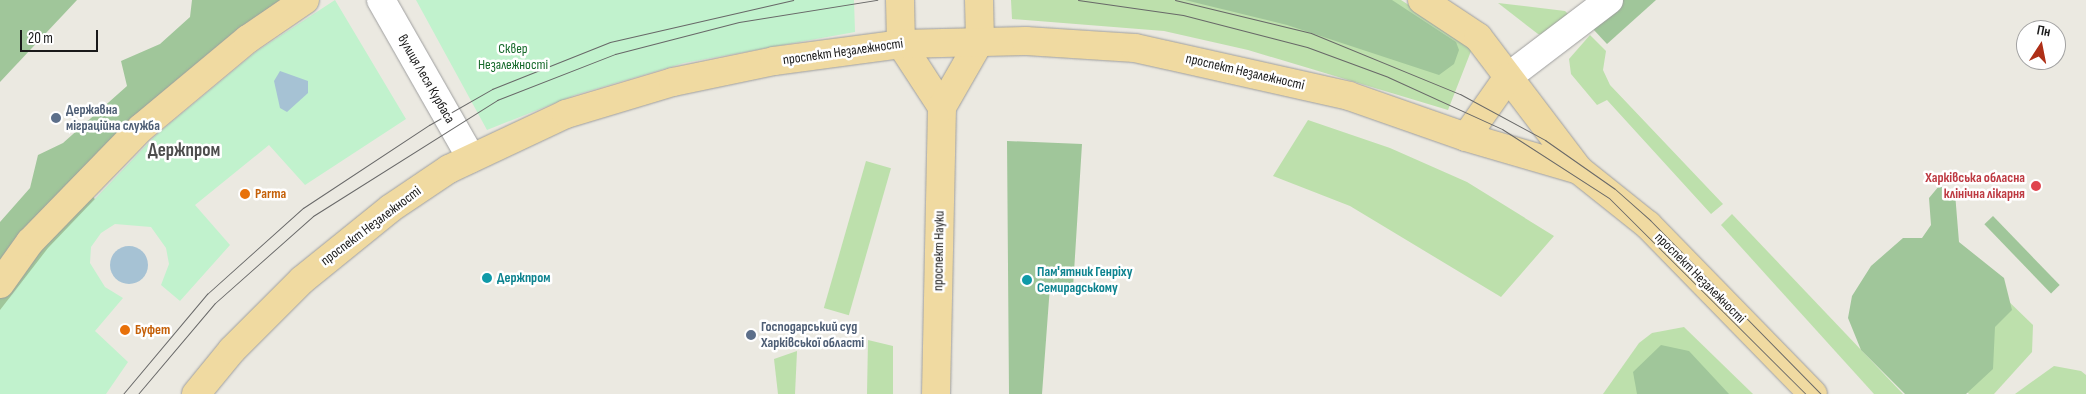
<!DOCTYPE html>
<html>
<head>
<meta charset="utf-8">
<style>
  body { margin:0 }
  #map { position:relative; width:2086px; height:394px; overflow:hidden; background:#ebe9e1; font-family:"Sofia Sans Condensed",sans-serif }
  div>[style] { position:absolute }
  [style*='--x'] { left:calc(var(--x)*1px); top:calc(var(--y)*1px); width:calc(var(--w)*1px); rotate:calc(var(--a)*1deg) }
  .grass>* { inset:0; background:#bde0ac; transform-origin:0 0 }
  .forest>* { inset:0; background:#a0c69a; transform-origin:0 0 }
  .park>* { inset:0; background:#c1f2cd }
  .water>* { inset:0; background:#a6c2d4 }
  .round { border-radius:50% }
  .roads { filter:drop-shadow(0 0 1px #9e9e9e) drop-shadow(0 0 1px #9e9e9e) }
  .minor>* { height:28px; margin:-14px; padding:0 14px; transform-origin:14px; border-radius:14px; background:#fff }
  .major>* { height:28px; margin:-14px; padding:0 14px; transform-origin:14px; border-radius:14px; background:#f0daa1 }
  .tram>* { height:1px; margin:-0.5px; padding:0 0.5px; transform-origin:0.5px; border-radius:0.5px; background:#686868 }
  .dots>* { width:14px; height:14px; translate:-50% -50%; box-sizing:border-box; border:2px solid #fff; border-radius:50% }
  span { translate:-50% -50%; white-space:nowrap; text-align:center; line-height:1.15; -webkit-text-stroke:5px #fff; paint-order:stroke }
  .park-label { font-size:14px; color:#176a2b }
  .street-label { font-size:14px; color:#1a1a1a }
  .service-label { font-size:14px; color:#4e5e75; font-weight:700 }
  .left { translate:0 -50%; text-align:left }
  .health-label { font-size:14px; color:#be3a42; font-weight:700 }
  .right { translate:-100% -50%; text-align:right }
  .food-label { font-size:14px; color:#c56008; font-weight:700 }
  .culture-label { font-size:14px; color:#0d838f; font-weight:700 }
  .district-label { font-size:19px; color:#4d4d4d; font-weight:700 }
  .north { position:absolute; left:2016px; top:20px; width:50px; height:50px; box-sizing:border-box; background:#fff; border:1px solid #a3a3a3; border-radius:50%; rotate:11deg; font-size:14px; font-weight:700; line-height:20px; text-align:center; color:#1a1a1a }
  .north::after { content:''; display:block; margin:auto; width:18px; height:22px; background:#ae2f17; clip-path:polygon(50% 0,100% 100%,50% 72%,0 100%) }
  .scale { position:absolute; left:20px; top:30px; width:78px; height:22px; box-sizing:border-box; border:2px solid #1a1a1a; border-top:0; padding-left:6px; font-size:15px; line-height:18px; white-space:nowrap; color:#1a1a1a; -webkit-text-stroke:4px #fff; paint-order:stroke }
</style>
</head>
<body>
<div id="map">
  <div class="grass">
    <div style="clip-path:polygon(1011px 0,1401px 0,1473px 46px,1448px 110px,1248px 50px,1164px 31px,1012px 19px)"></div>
    <div style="clip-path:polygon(1498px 3px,1565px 11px,1579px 25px,1548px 36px,1538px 34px)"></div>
    <div style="clip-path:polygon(1590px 35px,1606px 51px,1603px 70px,1610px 85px,1723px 204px,1711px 214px,1607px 100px,1597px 105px,1571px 74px,1569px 59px)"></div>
    <div style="clip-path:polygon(1308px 120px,1390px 148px,1467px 182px,1554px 236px,1501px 297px,1350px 206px,1273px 176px)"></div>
    <div style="left:866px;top:161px;width:26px;height:153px;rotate:16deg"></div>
    <div style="clip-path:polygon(1732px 214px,1903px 394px,1874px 394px,1721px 225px)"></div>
    <div style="clip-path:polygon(1938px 233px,2033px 325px,2032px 352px,1994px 394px,1969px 394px,1868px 300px)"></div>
    <div style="clip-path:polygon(1684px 327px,1753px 394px,1603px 394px,1639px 343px,1652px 333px)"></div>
    <div style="clip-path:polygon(868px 340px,893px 346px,893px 394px,867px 394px)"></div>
    <div style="clip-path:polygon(797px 351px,795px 394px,778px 394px,774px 359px)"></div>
    <div style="clip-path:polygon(2054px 366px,2081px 371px,2086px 375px,2086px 394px,2015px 394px)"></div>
  </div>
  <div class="forest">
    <div style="clip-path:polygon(0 0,77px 0,0 82px)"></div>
    <div style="clip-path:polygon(192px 0,288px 0,79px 178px,100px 206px,0 394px,0 222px,30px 188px,38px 155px,63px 143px,127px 86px,121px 61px,160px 44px,190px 17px)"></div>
    <div style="clip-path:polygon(1185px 0,1392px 0,1456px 42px,1459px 50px,1454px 64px,1439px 75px,1287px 25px)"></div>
    <div style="clip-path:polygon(1620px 0,1656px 0,1607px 44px,1593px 29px)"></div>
    <div style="clip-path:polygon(1007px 141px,1082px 144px,1073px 288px,1050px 286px,1042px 394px,1009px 394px)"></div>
    <div style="clip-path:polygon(1939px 186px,1955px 193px,1959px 242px,2004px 278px,2012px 310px,1995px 327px,1993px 369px,1966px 394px,1905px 394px,1861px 350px,1848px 318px,1852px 296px,1871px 266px,1903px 238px,1922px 238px,1931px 225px,1929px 198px)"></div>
    <div style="left:1993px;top:216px;width:96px;height:12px;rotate:46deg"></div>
    <div style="clip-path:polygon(1661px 345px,1689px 351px,1729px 394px,1637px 394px,1633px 372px)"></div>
  </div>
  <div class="park">
    <div style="clip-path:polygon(335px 0,406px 119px,305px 185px,269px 145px,195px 205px,230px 245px,180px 301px,161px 285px,169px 264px,166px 248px,151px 227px,115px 224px,101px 233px,91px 247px,90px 263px,105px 287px,123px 298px,95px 331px,128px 362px,106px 394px,0 394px,0 310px,48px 248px,156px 135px,257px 51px)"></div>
    <div style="clip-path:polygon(416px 0,854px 0,855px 32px,684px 63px,575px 95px,487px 130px)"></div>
  </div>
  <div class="water">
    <div style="clip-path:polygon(280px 71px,308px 81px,308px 93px,287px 112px,280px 108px,274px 81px)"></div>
    <div class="round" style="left:110px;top:246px;width:38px;height:38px"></div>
  </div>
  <div class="roads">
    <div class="minor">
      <div style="--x:381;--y:0;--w:182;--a:60.3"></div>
      <div style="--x:1508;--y:77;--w:127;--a:-37.3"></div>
    </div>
    <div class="major">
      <div style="--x:900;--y:0;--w:44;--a:88.7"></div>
      <div style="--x:901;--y:44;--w:75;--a:56.9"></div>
      <div style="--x:942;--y:107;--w:287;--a:91.2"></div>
      <div style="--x:1422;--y:0;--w:67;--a:33.5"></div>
      <div style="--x:1478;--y:37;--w:167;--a:52.8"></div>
      <div style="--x:1579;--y:170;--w:88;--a:38.6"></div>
      <div style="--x:1648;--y:225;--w:236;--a:45.7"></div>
      <div style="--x:942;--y:107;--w:76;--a:-60.1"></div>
      <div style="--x:980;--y:41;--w:41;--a:-91.4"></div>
      <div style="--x:1466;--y:137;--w:73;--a:-55"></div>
      <div style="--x:0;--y:284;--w:52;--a:-54.5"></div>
      <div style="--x:30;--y:242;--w:159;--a:-45.8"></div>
      <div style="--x:141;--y:128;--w:139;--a:-39.8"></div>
      <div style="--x:248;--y:39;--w:69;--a:-34.4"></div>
      <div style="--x:196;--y:394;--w:57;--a:-50.7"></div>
      <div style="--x:232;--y:350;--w:99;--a:-45"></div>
      <div style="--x:302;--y:280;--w:114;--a:-39"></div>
      <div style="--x:391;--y:208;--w:70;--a:-33.9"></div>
      <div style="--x:449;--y:169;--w:129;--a:-25.2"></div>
      <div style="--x:566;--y:114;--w:112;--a:-16.7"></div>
      <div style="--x:673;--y:82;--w:103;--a:-11.7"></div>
      <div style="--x:774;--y:61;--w:128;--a:-7.6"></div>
      <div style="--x:901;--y:44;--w:125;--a:-1.4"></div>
      <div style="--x:1026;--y:41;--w:109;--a:3.7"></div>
      <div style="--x:1135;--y:48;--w:219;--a:12.6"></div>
      <div style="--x:1349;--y:96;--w:124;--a:19.3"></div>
      <div style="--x:1466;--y:137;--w:118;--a:16.3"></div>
    </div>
  </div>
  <div class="tram">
    <div style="--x:1078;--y:0;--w:106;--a:8.1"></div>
    <div style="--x:1183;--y:15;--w:128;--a:14.5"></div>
    <div style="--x:1307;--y:47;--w:86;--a:20.3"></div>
    <div style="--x:1388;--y:77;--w:125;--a:24.5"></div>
    <div style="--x:1502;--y:129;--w:127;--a:32.8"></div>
    <div style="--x:1609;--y:198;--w:278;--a:44.9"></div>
    <div style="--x:1175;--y:0;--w:140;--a:13.6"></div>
    <div style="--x:1311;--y:33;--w:161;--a:22.3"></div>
    <div style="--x:1460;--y:94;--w:97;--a:28.4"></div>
    <div style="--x:1545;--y:140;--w:85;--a:35"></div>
    <div style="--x:1615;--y:189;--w:47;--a:41.5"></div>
    <div style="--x:1650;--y:220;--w:244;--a:45.5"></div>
    <div style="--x:123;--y:394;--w:131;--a:-50"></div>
    <div style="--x:207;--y:294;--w:129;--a:-41.9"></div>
    <div style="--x:303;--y:208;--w:151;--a:-33.4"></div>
    <div style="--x:429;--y:125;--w:73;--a:-29.7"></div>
    <div style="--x:492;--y:89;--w:127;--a:-21.7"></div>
    <div style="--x:610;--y:42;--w:188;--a:-12.9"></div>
    <div style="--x:138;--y:394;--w:119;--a:-49.8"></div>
    <div style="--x:215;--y:303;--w:131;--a:-41.6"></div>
    <div style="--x:313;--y:216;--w:218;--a:-32.2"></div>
    <div style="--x:497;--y:100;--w:127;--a:-21.3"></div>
    <div style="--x:615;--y:54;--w:128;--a:-14.5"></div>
    <div style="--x:739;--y:22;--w:140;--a:-9.1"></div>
  </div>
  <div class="dots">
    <div style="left:56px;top:118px;background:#5c6f8a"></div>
    <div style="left:2036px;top:186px;background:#e0444e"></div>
    <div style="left:245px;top:194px;background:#e8710a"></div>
    <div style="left:487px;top:278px;background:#0f9aa8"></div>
    <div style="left:1027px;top:280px;background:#0f9aa8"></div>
    <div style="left:125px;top:330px;background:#e8710a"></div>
    <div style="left:751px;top:335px;background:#5c6f8a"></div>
  </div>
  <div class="park-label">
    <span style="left:513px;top:57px">Сквер<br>Незалежності</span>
  </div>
  <div class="street-label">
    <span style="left:843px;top:52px;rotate:-8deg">проспект Незалежності</span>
    <span style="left:1245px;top:72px;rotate:13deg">проспект Незалежності</span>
    <span style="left:426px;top:79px;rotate:60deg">вулиця Леся Курбаса</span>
    <span style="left:371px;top:226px;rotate:-37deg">проспект Незалежності</span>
    <span style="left:939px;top:251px;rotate:-89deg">проспект Науки</span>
    <span style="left:1700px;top:278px;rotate:45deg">проспект Незалежності</span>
  </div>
  <div class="service-label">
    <span class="left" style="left:66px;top:118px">Державна<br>міграційна служба</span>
    <span class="left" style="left:761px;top:335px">Господарський суд<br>Харківської області</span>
  </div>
  <div class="health-label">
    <span class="right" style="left:2025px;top:186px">Харківська обласна<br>клінічна лікарня</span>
  </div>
  <div class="food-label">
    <span class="left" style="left:255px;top:194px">Parma</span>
    <span class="left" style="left:135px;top:330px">Буфет</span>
  </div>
  <div class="culture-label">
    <span class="left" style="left:1037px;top:280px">Пам'ятник Генріху<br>Семирадському</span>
    <span class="left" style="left:497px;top:278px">Держпром</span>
  </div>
  <div class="district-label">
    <span style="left:184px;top:151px">Держпром</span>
  </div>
  <div class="north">Пн</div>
  <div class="scale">20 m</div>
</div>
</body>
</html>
